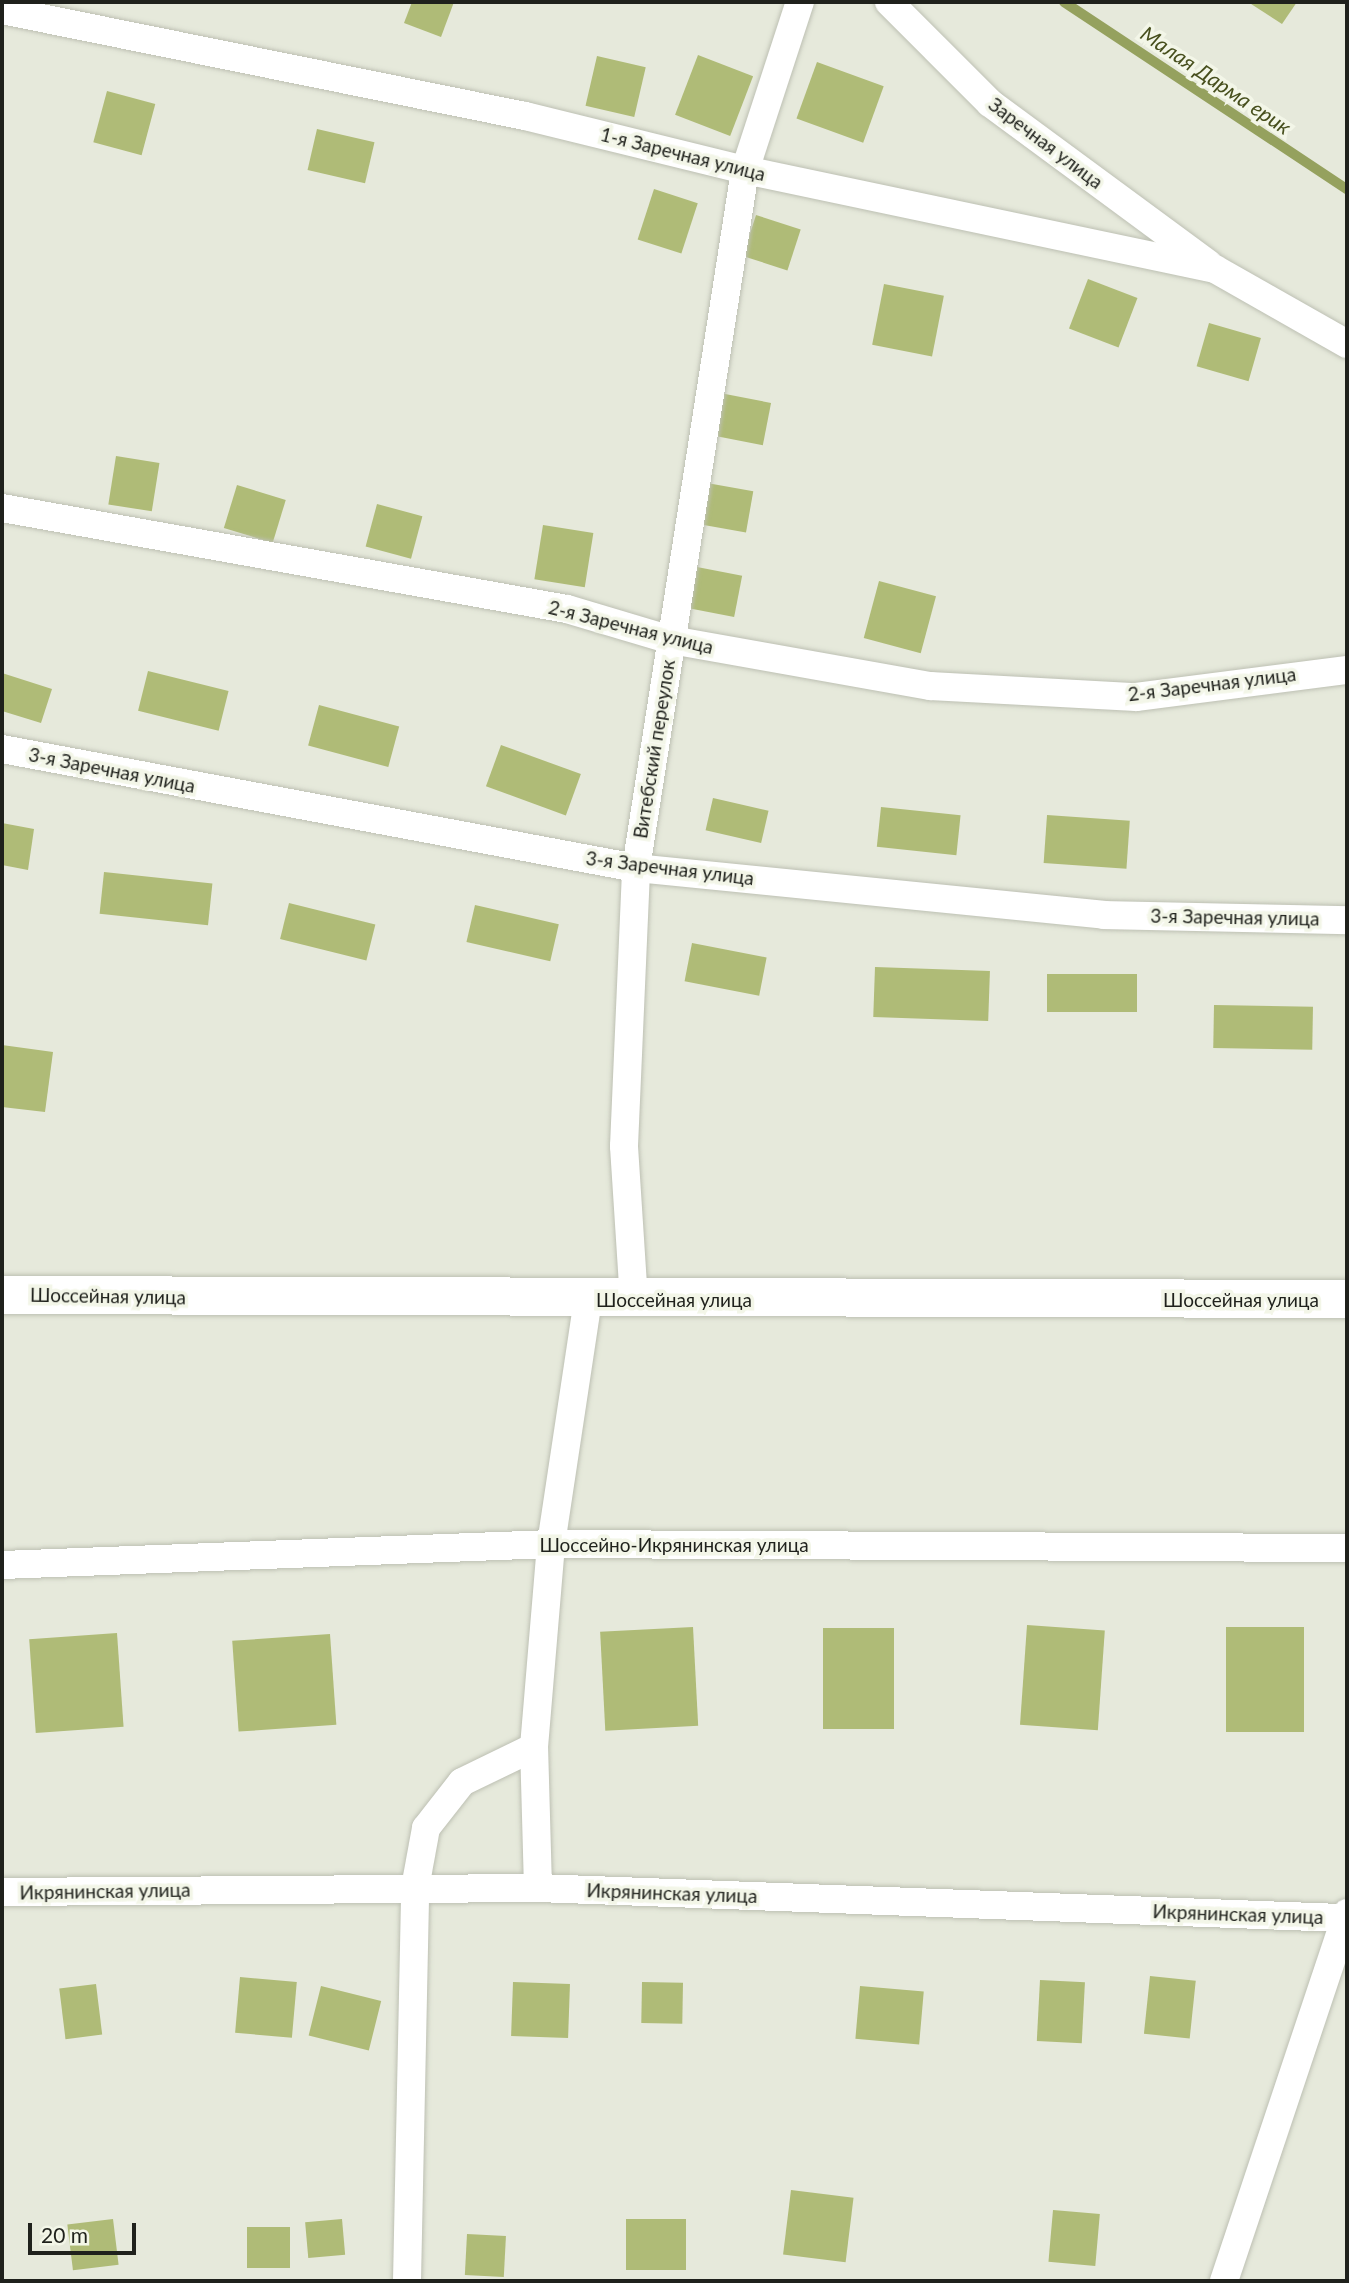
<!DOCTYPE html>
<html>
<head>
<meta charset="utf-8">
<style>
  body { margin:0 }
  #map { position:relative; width:1349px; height:2283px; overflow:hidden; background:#e6e9db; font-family:Lato,sans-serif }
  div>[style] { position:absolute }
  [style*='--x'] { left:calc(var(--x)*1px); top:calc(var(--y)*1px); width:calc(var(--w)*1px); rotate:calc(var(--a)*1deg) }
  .stream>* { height:10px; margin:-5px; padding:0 5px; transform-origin:5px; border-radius:5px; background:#95a15e }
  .building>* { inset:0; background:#afbb77; transform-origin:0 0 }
  .roads { filter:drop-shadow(0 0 2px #bdc0b3) drop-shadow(0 0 2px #bdc0b3) }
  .street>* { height:28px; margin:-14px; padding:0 14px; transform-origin:14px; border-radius:14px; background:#fff }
  .primary>* { height:38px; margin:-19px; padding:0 19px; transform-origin:19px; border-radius:19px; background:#fff }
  span { translate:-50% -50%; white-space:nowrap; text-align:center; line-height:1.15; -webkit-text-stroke:7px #f3f6e8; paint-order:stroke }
  .street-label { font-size:19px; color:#1f211c }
  .water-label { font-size:21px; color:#474f1d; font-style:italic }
  .frame { position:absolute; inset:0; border:4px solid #1f211c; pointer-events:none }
  .scale { position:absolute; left:28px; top:2223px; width:108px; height:32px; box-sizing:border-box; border:4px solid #1f211c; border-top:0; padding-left:9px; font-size:21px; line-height:24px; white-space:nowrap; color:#1f211c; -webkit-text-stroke:5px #f3f6e8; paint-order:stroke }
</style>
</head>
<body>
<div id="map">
  <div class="stream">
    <div style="--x:1064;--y:2;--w:339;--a:33.5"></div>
  </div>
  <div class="building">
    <div style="clip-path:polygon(412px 2px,454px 2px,441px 37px,404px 23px)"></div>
    <div style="clip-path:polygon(1248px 2px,1297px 2px,1282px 24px)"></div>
    <div style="left:698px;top:55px;width:59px;height:64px;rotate:21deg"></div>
    <div style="left:597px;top:56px;width:50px;height:51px;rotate:13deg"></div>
    <div style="left:817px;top:62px;width:71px;height:60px;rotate:20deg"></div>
    <div style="left:107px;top:91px;width:50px;height:53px;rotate:15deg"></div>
    <div style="left:317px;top:129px;width:59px;height:42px;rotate:13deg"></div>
    <div style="left:654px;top:189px;width:46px;height:53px;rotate:18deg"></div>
    <div style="left:756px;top:215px;width:47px;height:43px;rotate:18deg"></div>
    <div style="left:1088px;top:279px;width:53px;height:53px;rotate:21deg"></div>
    <div style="left:884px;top:284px;width:61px;height:62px;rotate:11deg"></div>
    <div style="left:1209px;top:323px;width:54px;height:45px;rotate:16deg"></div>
    <div style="left:720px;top:393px;width:52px;height:43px;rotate:11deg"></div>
    <div style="left:116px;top:456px;width:44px;height:49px;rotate:9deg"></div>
    <div style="left:707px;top:483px;width:47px;height:42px;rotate:10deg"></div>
    <div style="left:237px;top:485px;width:51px;height:45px;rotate:17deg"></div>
    <div style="left:377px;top:504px;width:47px;height:44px;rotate:15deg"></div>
    <div style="left:543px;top:525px;width:51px;height:55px;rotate:9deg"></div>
    <div style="left:697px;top:567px;width:46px;height:42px;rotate:11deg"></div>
    <div style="left:879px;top:581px;width:59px;height:59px;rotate:15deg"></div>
    <div style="left:148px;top:671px;width:83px;height:41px;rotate:14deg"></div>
    <div style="clip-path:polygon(2px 673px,52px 689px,41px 723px,2px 711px)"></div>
    <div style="left:319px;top:705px;width:83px;height:42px;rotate:15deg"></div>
    <div style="left:501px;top:745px;width:85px;height:44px;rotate:20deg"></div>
    <div style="left:713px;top:798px;width:57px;height:33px;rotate:13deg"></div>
    <div style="left:881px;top:807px;width:80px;height:40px;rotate:6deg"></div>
    <div style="left:1047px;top:815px;width:83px;height:48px;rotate:4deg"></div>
    <div style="clip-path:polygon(2px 823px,34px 829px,28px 870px,2px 865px)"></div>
    <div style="left:104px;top:872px;width:109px;height:42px;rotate:6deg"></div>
    <div style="left:289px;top:903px;width:89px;height:37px;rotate:14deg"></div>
    <div style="left:475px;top:905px;width:86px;height:38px;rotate:13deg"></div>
    <div style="left:692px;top:943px;width:76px;height:39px;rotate:11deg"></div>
    <div style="left:875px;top:967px;width:115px;height:50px;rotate:2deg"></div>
    <div style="left:1137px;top:974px;width:38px;height:90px;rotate:90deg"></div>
    <div style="left:1214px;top:1005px;width:99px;height:43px;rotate:1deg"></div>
    <div style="clip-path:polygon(2px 1045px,53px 1052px,45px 1112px,2px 1107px)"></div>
    <div style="left:1027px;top:1625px;width:78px;height:100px;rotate:4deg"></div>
    <div style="left:693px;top:1627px;width:99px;height:93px;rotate:87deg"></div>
    <div style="left:1304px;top:1627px;width:105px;height:78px;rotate:90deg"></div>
    <div style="left:823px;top:1628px;width:71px;height:101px"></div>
    <div style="left:117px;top:1633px;width:94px;height:88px;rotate:86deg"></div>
    <div style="left:330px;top:1634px;width:91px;height:98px;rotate:86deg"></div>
    <div style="left:1150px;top:1976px;width:46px;height:58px;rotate:6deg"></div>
    <div style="left:240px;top:1977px;width:57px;height:56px;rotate:5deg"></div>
    <div style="left:1040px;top:1980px;width:45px;height:61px;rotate:3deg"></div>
    <div style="left:513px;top:1982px;width:57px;height:54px;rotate:2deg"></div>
    <div style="left:642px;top:1982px;width:41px;height:41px;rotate:1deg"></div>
    <div style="left:96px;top:1984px;width:51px;height:37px;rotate:83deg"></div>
    <div style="left:321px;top:1986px;width:62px;height:51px;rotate:14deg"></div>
    <div style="left:860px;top:1986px;width:64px;height:53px;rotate:5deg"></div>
    <div style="left:791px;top:2190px;width:63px;height:65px;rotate:7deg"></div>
    <div style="left:1053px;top:2210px;width:47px;height:52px;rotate:5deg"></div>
    <div style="left:113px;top:2219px;width:46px;height:46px;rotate:83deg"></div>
    <div style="left:342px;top:2219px;width:36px;height:37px;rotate:85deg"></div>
    <div style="left:626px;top:2219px;width:60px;height:51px"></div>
    <div style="left:247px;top:2227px;width:43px;height:41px"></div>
    <div style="left:467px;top:2234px;width:39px;height:41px;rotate:3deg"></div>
  </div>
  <div class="roads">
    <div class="street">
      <div style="--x:889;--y:2;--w:143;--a:45"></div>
      <div style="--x:990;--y:103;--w:271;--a:36.4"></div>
      <div style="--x:2;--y:10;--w:534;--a:11.46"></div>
      <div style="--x:525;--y:116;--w:227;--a:13.8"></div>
      <div style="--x:745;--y:170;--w:480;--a:11.9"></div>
      <div style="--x:1215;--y:269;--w:152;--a:29.6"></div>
      <div style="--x:2;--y:508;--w:574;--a:10.14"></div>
      <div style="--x:567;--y:609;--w:109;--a:16.6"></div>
      <div style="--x:671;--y:640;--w:263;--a:10.1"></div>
      <div style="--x:930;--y:686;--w:206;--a:3.1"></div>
      <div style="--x:1136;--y:697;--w:213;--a:-7.3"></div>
      <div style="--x:2;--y:749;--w:645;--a:10.63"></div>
      <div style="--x:636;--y:868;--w:470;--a:5.7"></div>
      <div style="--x:1104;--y:915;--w:243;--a:1.2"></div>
      <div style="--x:634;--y:1301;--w:155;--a:-93.7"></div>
      <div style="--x:624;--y:1146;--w:278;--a:-87.5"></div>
      <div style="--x:636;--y:868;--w:706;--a:-81.12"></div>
      <div style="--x:745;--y:170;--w:177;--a:-71.9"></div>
      <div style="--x:2;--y:1565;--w:549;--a:-2.19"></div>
      <div style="--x:551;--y:1544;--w:796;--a:0.29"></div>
      <div style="--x:538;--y:1888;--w:141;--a:-91.6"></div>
      <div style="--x:534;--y:1747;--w:204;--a:-85.2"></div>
      <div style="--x:551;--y:1544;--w:247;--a:-81.4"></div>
      <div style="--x:2;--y:1892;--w:536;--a:-0.43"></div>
      <div style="--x:538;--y:1888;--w:804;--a:2.14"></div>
      <div style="--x:407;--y:2281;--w:393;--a:-88.8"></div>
      <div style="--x:415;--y:1888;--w:61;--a:-79.6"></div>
      <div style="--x:426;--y:1828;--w:58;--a:-52"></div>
      <div style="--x:462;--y:1782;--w:80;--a:-25.9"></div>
      <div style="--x:1224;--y:2281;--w:388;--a:-71.5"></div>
    </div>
    <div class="primary">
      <div style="--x:2;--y:1295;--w:1345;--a:0.17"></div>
    </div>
  </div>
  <div class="street-label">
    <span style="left:1046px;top:143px;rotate:37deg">Заречная улица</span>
    <span style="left:683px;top:154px;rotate:14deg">1-я Заречная улица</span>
    <span style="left:631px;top:627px;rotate:14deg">2-я Заречная улица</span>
    <span style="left:1212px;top:684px;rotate:-7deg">2-я Заречная улица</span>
    <span style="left:654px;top:749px;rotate:-81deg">Витебский переулок</span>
    <span style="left:112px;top:770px;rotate:11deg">3-я Заречная улица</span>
    <span style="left:670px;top:868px;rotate:7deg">3-я Заречная улица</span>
    <span style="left:1235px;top:917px;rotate:1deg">3-я Заречная улица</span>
    <span style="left:108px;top:1296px;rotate:1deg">Шоссейная улица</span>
    <span style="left:674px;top:1300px">Шоссейная улица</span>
    <span style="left:1241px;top:1300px">Шоссейная улица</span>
    <span style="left:674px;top:1545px">Шоссейно-Икрянинская улица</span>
    <span style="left:105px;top:1891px;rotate:-1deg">Икрянинская улица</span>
    <span style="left:672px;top:1893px;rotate:2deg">Икрянинская улица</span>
    <span style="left:1238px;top:1914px;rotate:2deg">Икрянинская улица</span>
  </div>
  <div class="water-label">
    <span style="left:1216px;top:80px;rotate:34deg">Малая Дарма ерик</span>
  </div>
  <div class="frame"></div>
  <div class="scale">20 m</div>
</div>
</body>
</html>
